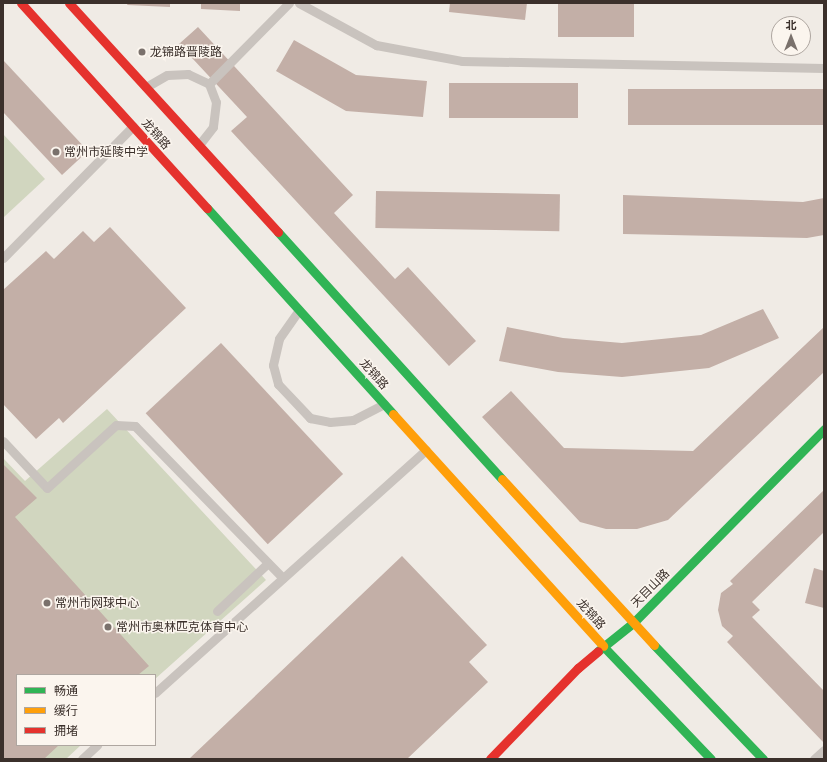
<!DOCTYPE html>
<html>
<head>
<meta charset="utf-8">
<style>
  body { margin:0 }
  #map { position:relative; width:827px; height:762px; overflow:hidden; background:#f0ebe5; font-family:"Open Sans","Noto Sans SC",sans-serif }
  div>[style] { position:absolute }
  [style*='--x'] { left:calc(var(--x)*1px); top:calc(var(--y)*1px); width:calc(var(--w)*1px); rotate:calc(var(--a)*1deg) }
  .green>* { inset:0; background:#d1d6bf }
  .building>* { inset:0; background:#c3afa7; transform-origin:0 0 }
  .lane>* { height:9px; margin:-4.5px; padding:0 4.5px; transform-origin:4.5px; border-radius:4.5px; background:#c9c3be }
  .fast>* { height:9px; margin:-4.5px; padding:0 4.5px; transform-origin:4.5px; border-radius:4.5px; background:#30b455 }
  .slow>* { height:9px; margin:-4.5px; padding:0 4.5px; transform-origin:4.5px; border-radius:4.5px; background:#ff9f0a }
  .jam>* { height:9px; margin:-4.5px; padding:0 4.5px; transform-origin:4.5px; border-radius:4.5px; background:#e5322d }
  .dots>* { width:11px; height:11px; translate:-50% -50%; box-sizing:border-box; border:2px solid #fbf5ee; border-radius:50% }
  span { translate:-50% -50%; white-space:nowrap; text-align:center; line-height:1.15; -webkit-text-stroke:3px #fbf5ee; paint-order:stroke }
  .poi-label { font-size:12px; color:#3b302b }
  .left { translate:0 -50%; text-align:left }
  .street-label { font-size:12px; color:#3b302b }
  .frame { position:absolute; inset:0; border:4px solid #3b302b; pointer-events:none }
  .legend { position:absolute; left:16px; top:674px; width:140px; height:72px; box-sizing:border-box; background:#fbf5ee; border:1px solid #aea6a0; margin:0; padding:5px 7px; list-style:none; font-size:12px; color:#3b302b }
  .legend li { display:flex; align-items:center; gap:8px; height:20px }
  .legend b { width:20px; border:1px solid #aea6a0 }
  .north { position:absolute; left:771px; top:16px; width:40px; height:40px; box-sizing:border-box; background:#fbf5ee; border:1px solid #aea6a0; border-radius:50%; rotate:0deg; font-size:11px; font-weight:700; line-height:16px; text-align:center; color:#3b302b }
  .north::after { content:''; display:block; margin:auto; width:14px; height:18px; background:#7a716c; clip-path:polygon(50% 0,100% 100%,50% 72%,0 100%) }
</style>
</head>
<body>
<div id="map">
  <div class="green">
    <div style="clip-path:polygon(3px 134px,45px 179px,4px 217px,3px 217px)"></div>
    <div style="clip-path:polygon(107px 409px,266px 580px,155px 679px,155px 675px,17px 675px,17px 745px,81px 745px,66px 759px,3px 759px,3px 458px,25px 481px)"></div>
  </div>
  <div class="building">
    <div style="clip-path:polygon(128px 3px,170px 3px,170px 7px,127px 5px)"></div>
    <div style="clip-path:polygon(201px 3px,240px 3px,240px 11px,201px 9px)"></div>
    <div style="clip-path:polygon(450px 3px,527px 3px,525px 20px,449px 12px)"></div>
    <div style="left:558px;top:3px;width:76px;height:34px"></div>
    <div style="clip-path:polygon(198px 27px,353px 195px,334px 213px,395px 279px,408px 267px,476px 341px,449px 366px,231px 131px,247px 117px,179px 44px)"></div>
    <div style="clip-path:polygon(294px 40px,356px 75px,427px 81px,423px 117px,346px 111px,276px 71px)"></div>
    <div style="clip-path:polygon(3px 60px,88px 151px,62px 175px,3px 112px)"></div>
    <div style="left:449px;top:83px;width:129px;height:35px"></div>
    <div style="left:628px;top:89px;width:196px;height:36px"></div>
    <div style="left:376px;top:191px;width:184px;height:37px;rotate:1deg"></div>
    <div style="clip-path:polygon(623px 195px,803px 202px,824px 198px,824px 235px,807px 238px,623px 234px)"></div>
    <div style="clip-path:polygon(110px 227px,186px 308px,63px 423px,59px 418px,36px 439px,3px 404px,3px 290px,46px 251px,54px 259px,83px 231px,94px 242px)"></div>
    <div style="clip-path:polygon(763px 309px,779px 338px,709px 368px,622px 377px,558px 372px,499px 361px,507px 327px,563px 338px,622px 343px,701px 335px)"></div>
    <div style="clip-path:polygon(824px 327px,824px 372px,668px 520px,637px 529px,606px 529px,580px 522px,482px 417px,511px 391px,564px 448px,693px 451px)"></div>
    <div style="left:221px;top:343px;width:179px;height:103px;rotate:47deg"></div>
    <div style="clip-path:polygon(3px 464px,37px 498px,15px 517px,149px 666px,138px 675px,17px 675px,17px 745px,59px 745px,44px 759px,3px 759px)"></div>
    <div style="clip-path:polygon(824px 490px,824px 532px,752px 602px,760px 610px,752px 617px,824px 691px,824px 743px,727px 642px,733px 636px,722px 626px,718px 610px,721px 593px,733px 584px,730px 581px)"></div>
    <div style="clip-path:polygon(402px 556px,487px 645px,469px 662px,488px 682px,407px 759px,189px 759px)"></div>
    <div style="clip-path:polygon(814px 568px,824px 571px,824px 608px,805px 603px)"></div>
  </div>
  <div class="lane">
    <div style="--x:299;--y:3;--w:88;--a:28.6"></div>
    <div style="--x:376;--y:45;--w:87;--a:10.5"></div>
    <div style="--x:462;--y:61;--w:362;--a:1.1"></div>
    <div style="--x:209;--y:84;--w:114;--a:-45.4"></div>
    <div style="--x:146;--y:87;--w:24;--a:-30"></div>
    <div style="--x:167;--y:75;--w:21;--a:-3"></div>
    <div style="--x:188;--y:74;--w:23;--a:25"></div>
    <div style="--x:209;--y:84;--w:19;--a:69"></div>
    <div style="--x:216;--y:102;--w:25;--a:97"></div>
    <div style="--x:213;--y:127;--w:23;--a:128"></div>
    <div style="--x:3;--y:258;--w:185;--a:-45.4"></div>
    <div style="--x:299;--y:310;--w:35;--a:125"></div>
    <div style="--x:279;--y:339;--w:27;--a:103"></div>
    <div style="--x:273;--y:365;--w:20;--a:75"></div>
    <div style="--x:278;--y:384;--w:47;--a:46.7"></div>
    <div style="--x:310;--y:418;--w:20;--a:11"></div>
    <div style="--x:330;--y:422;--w:23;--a:-5"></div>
    <div style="--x:353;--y:420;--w:35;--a:-27"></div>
    <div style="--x:3;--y:441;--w:64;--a:46.9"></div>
    <div style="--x:47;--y:488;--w:93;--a:-42.4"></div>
    <div style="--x:116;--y:425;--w:19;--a:3"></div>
    <div style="--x:135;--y:426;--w:212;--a:45.8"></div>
    <div style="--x:217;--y:611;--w:70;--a:-43.3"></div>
    <div style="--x:155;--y:693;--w:364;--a:-41.9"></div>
    <div style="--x:82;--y:759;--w:21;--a:-43"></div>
    <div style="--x:814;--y:759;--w:13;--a:-42"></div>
  </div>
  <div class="fast">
    <div style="--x:207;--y:208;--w:278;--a:47.9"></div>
    <div style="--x:278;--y:232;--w:333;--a:47.8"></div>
    <div style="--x:654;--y:645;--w:158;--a:46.3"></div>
    <div style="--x:603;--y:646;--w:156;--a:46.3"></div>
    <div style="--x:598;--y:651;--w:45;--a:-38.7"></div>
    <div style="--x:633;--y:623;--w:272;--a:-45.4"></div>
  </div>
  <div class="slow">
    <div style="--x:393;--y:414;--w:313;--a:47.8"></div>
    <div style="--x:502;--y:479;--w:225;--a:47.5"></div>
  </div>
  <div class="jam">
    <div style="--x:21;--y:3;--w:277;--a:47.8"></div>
    <div style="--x:69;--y:3;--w:310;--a:47.6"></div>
    <div style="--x:490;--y:759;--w:127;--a:-46"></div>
    <div style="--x:578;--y:668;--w:26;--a:-40"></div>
  </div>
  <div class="dots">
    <div style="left:142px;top:52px;background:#7a716c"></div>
    <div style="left:56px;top:152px;background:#7a716c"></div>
    <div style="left:47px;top:603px;background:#7a716c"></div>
    <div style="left:108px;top:627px;background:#7a716c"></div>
  </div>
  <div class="poi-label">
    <span class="left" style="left:150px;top:52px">龙锦路晋陵路</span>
    <span class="left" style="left:64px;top:152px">常州市延陵中学</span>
    <span class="left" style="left:55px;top:603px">常州市网球中心</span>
    <span class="left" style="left:116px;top:627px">常州市奥林匹克体育中心</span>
  </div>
  <div class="street-label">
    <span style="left:156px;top:134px;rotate:48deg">龙锦路</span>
    <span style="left:374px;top:374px;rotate:48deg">龙锦路</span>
    <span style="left:650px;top:588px;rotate:-45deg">天目山路</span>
    <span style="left:591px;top:614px;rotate:48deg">龙锦路</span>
  </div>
  <div class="frame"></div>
  <ul class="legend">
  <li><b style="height:5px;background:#30b455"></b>畅通</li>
  <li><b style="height:5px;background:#ff9f0a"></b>缓行</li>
  <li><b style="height:5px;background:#e5322d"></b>拥堵</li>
  </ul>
  <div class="north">北</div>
</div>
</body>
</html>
